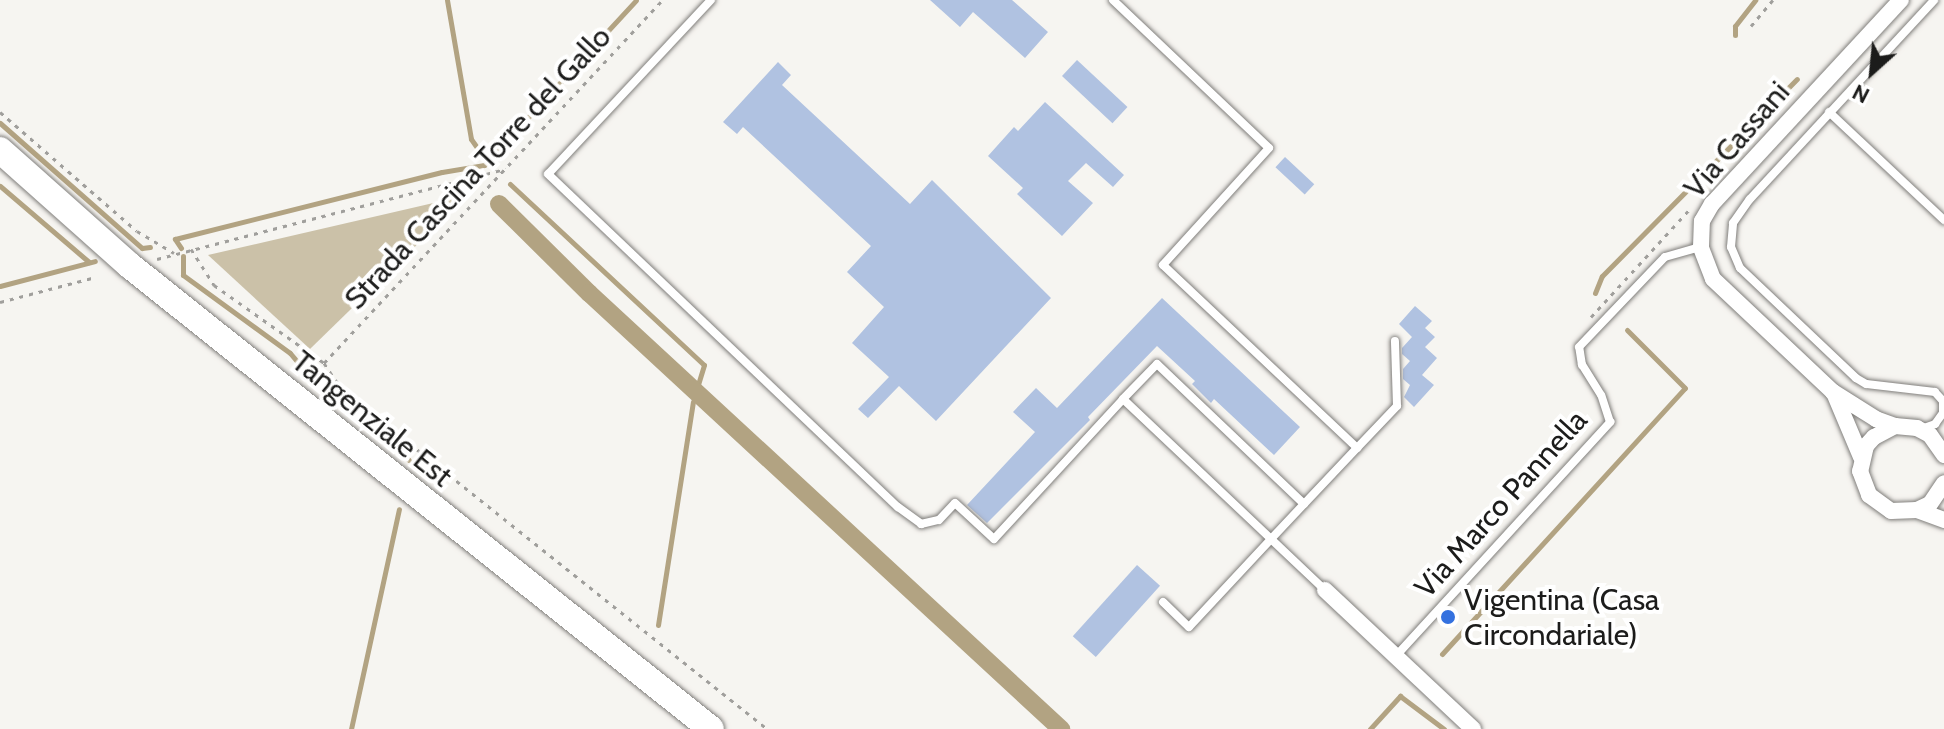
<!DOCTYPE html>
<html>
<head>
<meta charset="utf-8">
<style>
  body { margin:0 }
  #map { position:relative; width:1944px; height:729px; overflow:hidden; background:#f6f5f1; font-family:Cabin,sans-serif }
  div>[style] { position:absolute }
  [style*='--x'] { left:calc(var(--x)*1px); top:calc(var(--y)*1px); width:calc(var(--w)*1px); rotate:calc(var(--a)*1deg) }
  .green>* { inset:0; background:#cbc1a8 }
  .stream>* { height:5px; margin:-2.5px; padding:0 2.5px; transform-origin:2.5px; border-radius:2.5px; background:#b2a382 }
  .canal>* { height:18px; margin:-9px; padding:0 9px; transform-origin:9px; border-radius:9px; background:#b2a382 }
  .building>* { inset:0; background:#b0c2e1; transform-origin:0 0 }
  .path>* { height:3px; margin-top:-1.5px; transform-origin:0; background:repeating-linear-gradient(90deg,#a09f9c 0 4px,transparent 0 10px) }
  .roads { filter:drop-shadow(0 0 2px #807e7b) drop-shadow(0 0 2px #807e7b) }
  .service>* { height:8px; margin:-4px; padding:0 4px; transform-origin:4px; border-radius:4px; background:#fff }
  .minor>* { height:16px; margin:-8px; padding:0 8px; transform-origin:8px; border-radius:8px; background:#fff }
  .trunk>* { height:26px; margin:-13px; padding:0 13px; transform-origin:13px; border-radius:13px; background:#fff }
  .dots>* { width:22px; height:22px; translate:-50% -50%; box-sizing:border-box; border:4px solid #fff; border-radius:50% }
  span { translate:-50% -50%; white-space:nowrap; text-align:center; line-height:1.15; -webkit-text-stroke:8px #fff; paint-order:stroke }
  .street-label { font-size:30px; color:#1c1c1b }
  .poi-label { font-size:30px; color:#1c1c1b }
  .left { translate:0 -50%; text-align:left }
  .north { position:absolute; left:1832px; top:32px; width:80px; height:80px; -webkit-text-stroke:6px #fff; paint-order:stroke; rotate:207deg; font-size:22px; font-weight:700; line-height:32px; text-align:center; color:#1c1c1b }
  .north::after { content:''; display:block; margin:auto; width:28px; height:36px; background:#1c1c1b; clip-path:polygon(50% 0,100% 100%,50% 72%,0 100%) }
</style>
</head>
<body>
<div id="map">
  <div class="green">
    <div style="clip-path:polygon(468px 195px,310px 349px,208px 255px)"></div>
  </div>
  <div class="stream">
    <div style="--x:447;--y:0;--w:141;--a:80.2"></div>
    <div style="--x:471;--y:139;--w:29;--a:55"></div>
    <div style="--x:1735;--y:35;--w:9;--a:-90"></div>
    <div style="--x:1735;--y:26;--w:33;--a:-52"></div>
    <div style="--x:0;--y:123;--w:189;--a:41.4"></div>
    <div style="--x:142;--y:248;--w:8;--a:-7"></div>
    <div style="--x:510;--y:184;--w:265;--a:43"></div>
    <div style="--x:704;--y:365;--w:21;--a:107"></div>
    <div style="--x:0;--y:186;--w:117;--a:40.5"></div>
    <div style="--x:181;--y:248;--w:11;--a:-124"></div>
    <div style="--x:175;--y:239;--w:275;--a:-14.1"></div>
    <div style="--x:442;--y:172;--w:43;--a:-9.5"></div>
    <div style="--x:484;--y:165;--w:224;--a:-47.3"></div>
    <div style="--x:183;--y:256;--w:19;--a:90"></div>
    <div style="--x:183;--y:275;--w:132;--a:36.1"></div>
    <div style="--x:290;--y:353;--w:40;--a:50"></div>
    <div style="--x:316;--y:384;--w:120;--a:39.3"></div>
    <div style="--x:0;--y:286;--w:98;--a:-14.7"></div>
    <div style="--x:1595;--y:293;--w:18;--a:-68"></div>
    <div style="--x:1602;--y:276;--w:277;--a:-45.3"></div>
    <div style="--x:658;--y:625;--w:226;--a:-81.1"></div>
    <div style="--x:1442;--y:654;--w:360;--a:-47.6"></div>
    <div style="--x:1685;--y:388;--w:82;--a:-135"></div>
    <div style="--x:351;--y:729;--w:225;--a:-77.7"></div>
    <div style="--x:1370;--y:729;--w:45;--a:-47.7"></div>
    <div style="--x:1400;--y:696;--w:55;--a:36.9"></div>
  </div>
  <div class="canal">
    <div style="--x:499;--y:204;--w:127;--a:44.7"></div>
    <div style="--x:589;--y:293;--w:643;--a:42.73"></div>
  </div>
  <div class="building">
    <div style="clip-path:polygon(930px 0,1012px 0,1048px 32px,1025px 58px,973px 12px,960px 27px)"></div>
    <div style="left:1077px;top:60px;width:69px;height:22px;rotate:43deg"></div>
    <div style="clip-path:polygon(778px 62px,791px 75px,782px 85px,910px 204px,932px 180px,1051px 298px,936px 421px,899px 386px,868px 418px,858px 409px,889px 377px,852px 343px,884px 307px,847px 272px,871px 246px,743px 127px,737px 134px,723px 122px)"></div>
    <div style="clip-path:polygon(1045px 102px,1124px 175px,1113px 187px,1086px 163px,1068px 181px,1093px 203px,1062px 236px,1017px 194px,1023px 188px,988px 156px,1014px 127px,1018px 131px)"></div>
    <div style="left:1285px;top:157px;width:40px;height:14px;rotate:43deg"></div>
    <div style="clip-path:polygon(1162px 298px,1300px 427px,1274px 455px,1214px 399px,1211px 403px,1192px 384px,1195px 381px,1157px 346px,1088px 417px,1090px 420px,987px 523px,967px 505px,1035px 432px,1013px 412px,1036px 388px,1057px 408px)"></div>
    <div style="clip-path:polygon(1415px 306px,1432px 321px,1425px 328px,1435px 337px,1425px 347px,1437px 358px,1422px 375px,1434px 385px,1414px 407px,1404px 397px,1410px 385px,1403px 379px,1403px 369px,1410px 361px,1402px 354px,1402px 348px,1412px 337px,1399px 324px)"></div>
    <div style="left:1137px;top:565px;width:31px;height:96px;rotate:42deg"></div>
  </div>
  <div class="path">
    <div style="--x:1751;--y:26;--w:34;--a:-50"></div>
    <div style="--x:0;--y:112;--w:181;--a:41"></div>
    <div style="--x:137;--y:231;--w:43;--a:30.7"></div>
    <div style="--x:191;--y:249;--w:43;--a:57.4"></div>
    <div style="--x:214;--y:285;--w:135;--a:35.3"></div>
    <div style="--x:324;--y:363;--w:22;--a:56"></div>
    <div style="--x:336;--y:381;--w:77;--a:40.8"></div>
    <div style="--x:394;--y:431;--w:477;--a:38.6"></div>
    <div style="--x:157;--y:259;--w:360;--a:-14.5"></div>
    <div style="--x:0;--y:302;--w:95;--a:-14.6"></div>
    <div style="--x:1591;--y:317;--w:145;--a:-47.5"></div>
    <div style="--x:324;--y:363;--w:496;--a:-47"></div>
  </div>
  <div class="roads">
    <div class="service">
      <div style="--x:711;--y:0;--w:238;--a:133.1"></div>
      <div style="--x:548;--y:174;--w:483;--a:43.6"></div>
      <div style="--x:898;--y:507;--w:29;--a:36"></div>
      <div style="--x:921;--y:524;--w:18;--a:-13"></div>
      <div style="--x:939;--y:520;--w:23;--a:-47"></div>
      <div style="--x:955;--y:503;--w:53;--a:42.7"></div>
      <div style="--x:994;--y:539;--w:190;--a:-47.3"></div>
      <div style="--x:1113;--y:0;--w:215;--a:43.5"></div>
      <div style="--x:1269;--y:148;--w:158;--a:132.2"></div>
      <div style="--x:1163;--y:265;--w:267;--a:43.3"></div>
      <div style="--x:1357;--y:448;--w:58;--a:-46.4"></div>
      <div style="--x:1397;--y:406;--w:65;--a:-91.8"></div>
      <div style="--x:1829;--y:112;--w:158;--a:43.2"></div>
      <div style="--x:1924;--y:428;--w:12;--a:-20"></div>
      <div style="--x:1935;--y:424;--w:14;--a:-54"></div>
      <div style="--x:1943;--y:413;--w:12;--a:-90"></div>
      <div style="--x:1943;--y:401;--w:12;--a:-132"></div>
      <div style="--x:1935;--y:392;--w:69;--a:-173.4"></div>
      <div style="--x:1866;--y:384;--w:12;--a:-149"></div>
      <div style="--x:1856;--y:378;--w:160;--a:-136.5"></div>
      <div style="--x:1740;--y:268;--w:23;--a:-113"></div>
      <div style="--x:1731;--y:247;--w:24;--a:-85"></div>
      <div style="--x:1733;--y:223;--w:29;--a:-55"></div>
      <div style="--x:1750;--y:199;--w:271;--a:-47.2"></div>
      <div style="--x:1304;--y:504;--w:77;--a:-46.6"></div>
      <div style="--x:1163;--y:602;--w:36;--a:44"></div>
      <div style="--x:1189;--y:627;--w:120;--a:-47"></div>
      <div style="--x:1271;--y:539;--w:48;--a:-46.7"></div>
      <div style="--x:1304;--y:504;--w:203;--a:-136.4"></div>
      <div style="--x:1157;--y:364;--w:49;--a:134.2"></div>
      <div style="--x:1123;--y:399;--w:204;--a:43.4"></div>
      <div style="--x:1271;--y:539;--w:74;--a:43.4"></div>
      <div style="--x:1395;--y:657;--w:319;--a:-47.5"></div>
      <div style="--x:1610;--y:422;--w:28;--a:-108"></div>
      <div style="--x:1601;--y:395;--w:36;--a:-122"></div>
      <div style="--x:1582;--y:365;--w:18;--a:-99"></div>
      <div style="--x:1579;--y:347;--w:124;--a:-46.3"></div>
      <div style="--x:1665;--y:257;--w:37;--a:-16"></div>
    </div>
    <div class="minor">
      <div style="--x:1834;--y:393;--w:69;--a:67.1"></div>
      <div style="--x:1895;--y:426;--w:20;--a:-160"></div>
      <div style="--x:1876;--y:419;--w:51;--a:-147.9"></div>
      <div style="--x:1833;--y:392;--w:165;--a:-136.7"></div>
      <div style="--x:1713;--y:279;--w:34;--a:-111"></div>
      <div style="--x:1701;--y:247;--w:26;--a:-88"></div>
      <div style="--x:1702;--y:221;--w:20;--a:-60"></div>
      <div style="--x:1712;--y:204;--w:278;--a:-47.2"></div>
      <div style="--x:1944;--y:455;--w:24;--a:-125"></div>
      <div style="--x:1930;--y:435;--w:15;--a:-152"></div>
      <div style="--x:1917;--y:428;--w:22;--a:-175"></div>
      <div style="--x:1895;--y:426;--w:24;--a:152"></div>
      <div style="--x:1874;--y:437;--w:12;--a:132"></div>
      <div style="--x:1866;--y:446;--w:26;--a:103"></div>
      <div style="--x:1860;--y:471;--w:26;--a:69"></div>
      <div style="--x:1869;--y:495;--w:27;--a:36"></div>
      <div style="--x:1891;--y:511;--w:26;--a:-2"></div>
      <div style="--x:1917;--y:510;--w:14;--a:-25"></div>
      <div style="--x:1930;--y:504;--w:25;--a:-56"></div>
      <div style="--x:1917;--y:510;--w:29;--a:20"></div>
      <div style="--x:1325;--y:590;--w:203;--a:43.2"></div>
    </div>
    <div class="trunk">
      <div style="--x:0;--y:150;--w:173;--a:41.7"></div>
      <div style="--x:129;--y:265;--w:744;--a:38.56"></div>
    </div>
  </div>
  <div class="dots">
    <div style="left:1448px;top:617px;background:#3471df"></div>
  </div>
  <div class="street-label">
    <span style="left:1737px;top:140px;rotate:-49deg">Via Cassani</span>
    <span style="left:478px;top:168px;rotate:-47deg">Strada Cascina Torre del Gallo</span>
    <span style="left:372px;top:419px;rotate:39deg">Tangenziale Est</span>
    <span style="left:1501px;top:504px;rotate:-48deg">Via Marco Pannella</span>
  </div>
  <div class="poi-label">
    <span class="left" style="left:1464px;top:617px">Vigentina (Casa<br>Circondariale)</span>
  </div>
  <div class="north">N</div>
</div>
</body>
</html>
